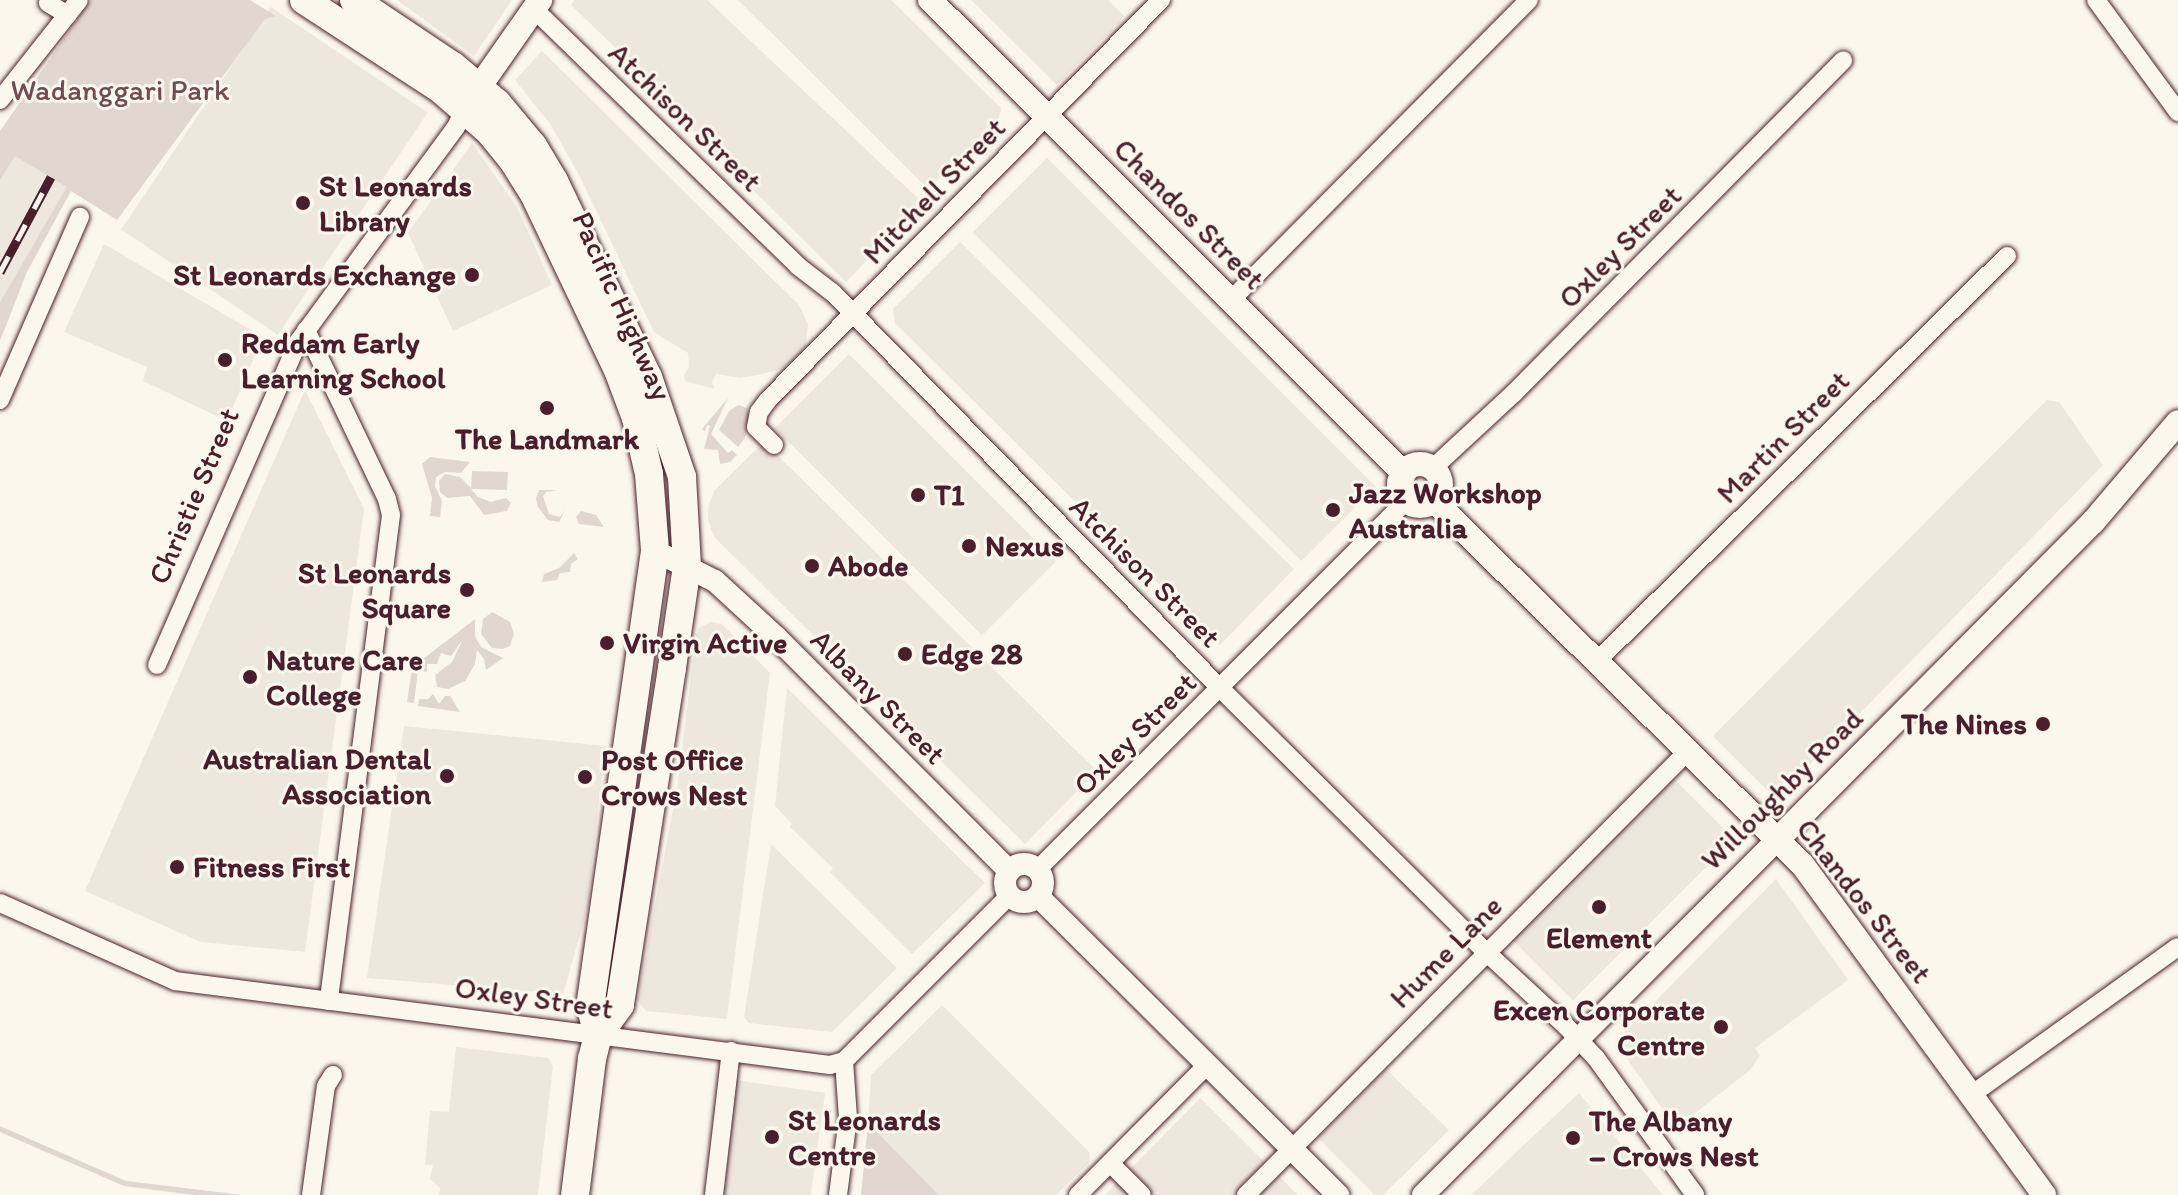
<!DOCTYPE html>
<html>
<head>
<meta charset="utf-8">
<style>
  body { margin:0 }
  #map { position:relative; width:2178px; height:1195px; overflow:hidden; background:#fbf7ec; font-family:Itim,sans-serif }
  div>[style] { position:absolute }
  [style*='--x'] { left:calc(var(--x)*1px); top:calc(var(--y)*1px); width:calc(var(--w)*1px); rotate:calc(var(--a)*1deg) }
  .built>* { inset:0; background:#eee7de; transform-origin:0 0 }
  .green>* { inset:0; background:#e2d7d0 }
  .roads { filter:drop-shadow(0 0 2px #4a1f2b) drop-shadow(0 0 2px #4a1f2b) }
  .minor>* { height:18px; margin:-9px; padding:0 9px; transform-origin:9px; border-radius:9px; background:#fbf7ec }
  .tertiary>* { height:22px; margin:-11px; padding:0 11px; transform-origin:11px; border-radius:11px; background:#fbf7ec }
  .tertiary>.ring { margin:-11px; padding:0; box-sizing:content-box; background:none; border:22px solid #fbf7ec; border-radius:50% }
  .secondary>* { height:24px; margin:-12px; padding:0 12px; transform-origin:12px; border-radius:12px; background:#fbf7ec }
  .secondary>.ring { margin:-12px; padding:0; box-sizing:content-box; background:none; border:24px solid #fbf7ec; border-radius:50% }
  .primary>* { height:28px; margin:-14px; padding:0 14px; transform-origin:14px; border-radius:14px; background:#fbf7ec }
  .rail>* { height:9px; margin-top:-4.5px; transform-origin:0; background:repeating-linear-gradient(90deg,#fbf7ec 0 18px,#4a1f2b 0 36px); box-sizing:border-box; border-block:2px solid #4a1f2b }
  .dots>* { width:22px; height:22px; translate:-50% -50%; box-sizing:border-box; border:4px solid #fbf7ec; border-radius:50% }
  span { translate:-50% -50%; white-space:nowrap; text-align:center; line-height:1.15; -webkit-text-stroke:6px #fbf7ec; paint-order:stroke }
  .park-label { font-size:30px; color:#704d54 }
  .street-label { font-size:30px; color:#4a1f2b }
  .poi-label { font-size:30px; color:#4a1f2b; font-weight:700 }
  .left { translate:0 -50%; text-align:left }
  .right { translate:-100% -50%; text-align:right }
</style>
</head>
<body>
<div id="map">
  <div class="built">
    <div style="clip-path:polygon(397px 0,512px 0,474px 56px)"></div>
    <div style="clip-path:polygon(574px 0,707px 0,923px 203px,846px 282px,620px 59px,623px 55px,571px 5px)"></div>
    <div style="clip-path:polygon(738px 0,891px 0,1001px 108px,998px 123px,928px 189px)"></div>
    <div style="clip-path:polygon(971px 0,1108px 0,1125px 17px,1057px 85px)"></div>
    <div style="left:271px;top:7px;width:189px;height:268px;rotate:34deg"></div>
    <div style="clip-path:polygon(542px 51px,799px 305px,808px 324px,806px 345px,798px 357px,778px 370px,758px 375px,740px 378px,716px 374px,712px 382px,714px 389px,685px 381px,684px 375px,689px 367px,688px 353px,654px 332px,581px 179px,551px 125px,515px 80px)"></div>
    <div style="clip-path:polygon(24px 140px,86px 157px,0 302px,0 180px)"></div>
    <div style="clip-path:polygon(472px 143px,517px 207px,552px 285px,453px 331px,408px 233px)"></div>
    <div style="left:1047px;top:158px;width:465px;height:105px;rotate:45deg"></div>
    <div style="clip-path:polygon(960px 242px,1294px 569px,1220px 645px,895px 323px,893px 309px)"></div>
    <div style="clip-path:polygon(104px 244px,263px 337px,227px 421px,143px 381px,147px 367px,64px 332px)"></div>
    <div style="left:849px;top:354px;width:293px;height:105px;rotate:45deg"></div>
    <div style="clip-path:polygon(305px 390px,364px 509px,305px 952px,201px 942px,85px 891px)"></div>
    <div style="clip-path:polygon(2047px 400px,2059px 402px,2103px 465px,1776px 799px,1713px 736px)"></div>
    <div style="clip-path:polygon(764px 442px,1097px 771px,1025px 844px,714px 537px,708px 520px,708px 507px,714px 491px)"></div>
    <div style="clip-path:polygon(711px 622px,722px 624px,770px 673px,727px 1019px,646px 1011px,637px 1000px,678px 783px,696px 635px,699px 628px)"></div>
    <div style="clip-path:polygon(787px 688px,985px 883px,912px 954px,830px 872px,833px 868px,790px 827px,792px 824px,775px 806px)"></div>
    <div style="clip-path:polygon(404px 726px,605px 746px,587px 910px,563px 994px,367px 978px)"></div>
    <div style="left:1672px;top:777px;width:88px;height:228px;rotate:45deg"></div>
    <div style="clip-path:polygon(771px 844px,897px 968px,832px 1032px,749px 1023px,744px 1017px)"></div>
    <div style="clip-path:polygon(1776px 879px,1848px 980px,1755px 1048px,1760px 1055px,1750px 1070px,1676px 1128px,1615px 1042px)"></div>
    <div style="clip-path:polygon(942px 1005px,1090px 1153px,1089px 1163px,1056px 1195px,939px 1195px,868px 1123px,871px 1075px)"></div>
    <div style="clip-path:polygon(456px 1047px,548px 1058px,553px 1066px,538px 1195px,439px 1195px,440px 1188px,430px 1179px,433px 1165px,425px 1165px,430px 1111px,449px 1112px)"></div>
    <div style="clip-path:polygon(1386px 1069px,1449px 1130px,1383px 1195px,1375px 1195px,1318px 1138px)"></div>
    <div style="left:734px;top:1080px;width:92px;height:116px;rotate:8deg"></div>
    <div style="clip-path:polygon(1579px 1093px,1663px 1195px,1471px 1195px)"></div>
    <div style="clip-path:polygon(1200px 1098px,1298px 1195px,1105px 1195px)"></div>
  </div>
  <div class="green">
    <div style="clip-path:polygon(91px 0,250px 0,276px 16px,265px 19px,117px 220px,71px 191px,27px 272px,0 341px,0 302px,67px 187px,15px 156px,0 180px,0 131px)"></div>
    <div style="clip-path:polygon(728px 398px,711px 434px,728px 453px,732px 450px,737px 455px,730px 462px,720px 464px,718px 450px,704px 449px,710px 426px,707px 425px,705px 431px,702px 429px)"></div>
    <div style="clip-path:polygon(739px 405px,747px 408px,749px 419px,745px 438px,738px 447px,719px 430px,729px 411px)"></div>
    <div style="clip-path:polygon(430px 457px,470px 462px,461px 473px,445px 472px,436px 477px,435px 486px,442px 501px,440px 517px,430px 516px,432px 498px,422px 464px)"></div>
    <div style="clip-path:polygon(472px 471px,508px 472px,507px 490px,471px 489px,478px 497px,491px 502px,506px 498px,511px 503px,507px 511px,484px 515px,470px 496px,447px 498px,440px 492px,439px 481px,445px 474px,460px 477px,471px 488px)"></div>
    <div style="clip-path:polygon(539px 490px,557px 490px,546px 492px,543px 496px,549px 514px,560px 517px,565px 510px,559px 522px,548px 520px,538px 507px,536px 498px)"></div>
    <div style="clip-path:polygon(581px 511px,596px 515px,604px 527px,579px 524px,576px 517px)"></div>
    <div style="clip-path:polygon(574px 553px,578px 559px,571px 564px,570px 572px,560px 573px,557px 580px,542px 582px,544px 574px,559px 568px)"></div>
    <div style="clip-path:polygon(492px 612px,510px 622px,514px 634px,510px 646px,503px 649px,492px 648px,481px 634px,483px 619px)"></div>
    <div style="clip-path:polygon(475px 619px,475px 636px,481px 647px,503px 658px,486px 670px,484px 659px,477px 650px,475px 664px,465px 681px,448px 689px,437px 687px,435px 675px,452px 662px,463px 639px,451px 656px,441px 653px,437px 664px,427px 664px,427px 672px,418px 670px,414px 703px,407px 702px,413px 662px,419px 662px)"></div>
    <div style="clip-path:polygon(433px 694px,439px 704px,445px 696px,450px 696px,460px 712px,418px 706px,419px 699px,428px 699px)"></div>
    <div style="clip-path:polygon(868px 1123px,939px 1195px,861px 1195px)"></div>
    <div style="clip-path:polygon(0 1126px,126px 1181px,243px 1195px,194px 1195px,124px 1186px,0 1132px)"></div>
  </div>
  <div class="roads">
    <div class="minor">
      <div style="--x:2096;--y:0;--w:139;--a:53.8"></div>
      <div style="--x:48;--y:3;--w:23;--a:31"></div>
      <div style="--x:534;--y:9;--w:368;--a:44.2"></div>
      <div style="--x:798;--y:266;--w:44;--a:37.6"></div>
      <div style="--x:833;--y:293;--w:553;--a:45.59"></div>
      <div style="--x:1220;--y:688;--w:373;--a:44.8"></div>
      <div style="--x:1485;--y:951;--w:109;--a:42.8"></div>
      <div style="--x:1565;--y:1025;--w:45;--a:46.8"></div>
      <div style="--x:1596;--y:1058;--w:169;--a:54.1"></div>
      <div style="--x:0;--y:100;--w:127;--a:-51.7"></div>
      <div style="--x:1230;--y:301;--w:424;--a:-45.2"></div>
      <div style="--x:306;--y:330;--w:187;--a:64.4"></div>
      <div style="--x:387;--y:499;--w:16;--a:76"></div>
      <div style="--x:391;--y:515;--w:490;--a:97.3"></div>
      <div style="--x:0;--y:400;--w:200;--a:-66.4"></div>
      <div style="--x:774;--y:445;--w:25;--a:-135"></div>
      <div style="--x:756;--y:427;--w:15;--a:-79"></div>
      <div style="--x:759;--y:412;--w:15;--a:-53"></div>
      <div style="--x:768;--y:400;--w:561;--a:-45.51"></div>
      <div style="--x:1433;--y:468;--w:110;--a:-42.8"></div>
      <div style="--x:1514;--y:393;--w:468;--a:-45.3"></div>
      <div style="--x:1598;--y:660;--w:575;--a:-44.65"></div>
      <div style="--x:157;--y:665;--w:352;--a:-66.4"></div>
      <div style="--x:298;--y:342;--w:267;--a:-53.7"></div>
      <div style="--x:456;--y:127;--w:21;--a:-65"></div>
      <div style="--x:1037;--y:870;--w:522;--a:-45"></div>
      <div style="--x:0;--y:903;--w:192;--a:24"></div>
      <div style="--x:175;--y:981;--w:660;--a:7.31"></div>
      <div style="--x:830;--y:1065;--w:15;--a:-16"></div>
      <div style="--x:844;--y:1061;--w:233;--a:-45"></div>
      <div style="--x:1971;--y:1095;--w:254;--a:-35.6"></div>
      <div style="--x:1110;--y:1163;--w:45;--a:45"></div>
      <div style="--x:311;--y:1195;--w:110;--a:-82.2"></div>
      <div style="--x:326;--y:1086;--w:13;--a:-58"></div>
      <div style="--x:714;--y:1195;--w:145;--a:-83.3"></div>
      <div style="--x:838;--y:1195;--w:78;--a:-82.6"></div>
      <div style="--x:848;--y:1118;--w:57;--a:-94"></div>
      <div style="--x:1078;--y:1195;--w:183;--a:-45.2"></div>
      <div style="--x:1246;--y:1195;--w:626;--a:-45.13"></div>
    </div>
    <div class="tertiary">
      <div style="--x:655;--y:551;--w:67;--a:26.6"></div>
      <div style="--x:715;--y:581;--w:84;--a:42.6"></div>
      <div style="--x:777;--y:638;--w:329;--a:45.1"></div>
      <div class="ring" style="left:1005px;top:864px;width:16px;height:16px"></div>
      <div style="--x:1038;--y:896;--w:424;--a:44.9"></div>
      <div style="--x:1423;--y:1195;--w:503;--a:-45.08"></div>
    </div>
    <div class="secondary">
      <div style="--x:930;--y:0;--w:670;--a:44.94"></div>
      <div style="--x:468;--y:103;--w:126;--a:-55"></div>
      <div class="ring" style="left:1399px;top:464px;width:18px;height:18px"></div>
      <div style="--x:1434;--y:501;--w:517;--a:44.61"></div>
      <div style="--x:1802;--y:864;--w:410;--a:53.8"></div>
      <div style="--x:1778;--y:839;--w:447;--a:-45.2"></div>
      <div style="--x:2093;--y:522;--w:131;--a:-49.6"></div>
    </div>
    <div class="primary">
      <div style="--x:304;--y:0;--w:161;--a:33.1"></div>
      <div style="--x:439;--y:88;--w:66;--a:40.7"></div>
      <div style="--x:489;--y:131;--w:36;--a:51"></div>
      <div style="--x:512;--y:159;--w:41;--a:57.8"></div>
      <div style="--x:534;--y:194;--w:195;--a:64.5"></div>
      <div style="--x:618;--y:370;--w:51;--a:69.4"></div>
      <div style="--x:636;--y:418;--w:57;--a:76.9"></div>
      <div style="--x:649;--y:474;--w:77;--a:85.5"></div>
      <div style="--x:655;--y:551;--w:459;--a:98.1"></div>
      <div style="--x:590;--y:1005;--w:31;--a:75"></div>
      <div style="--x:354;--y:0;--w:119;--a:33.7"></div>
      <div style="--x:453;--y:66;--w:57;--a:40.1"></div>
      <div style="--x:497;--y:103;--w:56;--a:50.1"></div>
      <div style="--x:533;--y:146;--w:41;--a:59"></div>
      <div style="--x:554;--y:181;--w:217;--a:64.4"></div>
      <div style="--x:648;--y:377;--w:106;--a:71.2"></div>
      <div style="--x:682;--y:477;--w:89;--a:86.8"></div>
      <div style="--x:687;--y:566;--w:103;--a:98.4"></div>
      <div style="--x:672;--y:668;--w:341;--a:98.8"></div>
      <div style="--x:620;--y:1005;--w:37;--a:126"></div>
      <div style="--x:598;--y:1035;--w:25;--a:104"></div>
      <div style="--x:592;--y:1059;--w:137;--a:97.1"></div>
    </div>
  </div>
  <div class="rail">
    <div style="--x:0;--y:272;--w:108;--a:-61.8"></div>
  </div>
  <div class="dots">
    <div style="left:303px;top:203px;background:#4a1f2b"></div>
    <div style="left:472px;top:275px;background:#4a1f2b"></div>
    <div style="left:225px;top:360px;background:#4a1f2b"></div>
    <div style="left:547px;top:408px;background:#4a1f2b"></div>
    <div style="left:918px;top:495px;background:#4a1f2b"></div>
    <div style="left:1333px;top:510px;background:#4a1f2b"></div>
    <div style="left:969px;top:546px;background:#4a1f2b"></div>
    <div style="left:812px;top:566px;background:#4a1f2b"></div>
    <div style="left:467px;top:590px;background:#4a1f2b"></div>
    <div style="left:607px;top:643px;background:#4a1f2b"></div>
    <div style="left:905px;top:654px;background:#4a1f2b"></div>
    <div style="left:250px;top:677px;background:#4a1f2b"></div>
    <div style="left:2043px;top:724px;background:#4a1f2b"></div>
    <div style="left:447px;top:776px;background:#4a1f2b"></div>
    <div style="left:585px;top:777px;background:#4a1f2b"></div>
    <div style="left:177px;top:867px;background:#4a1f2b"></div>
    <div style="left:1599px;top:907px;background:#4a1f2b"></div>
    <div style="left:1721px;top:1027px;background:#4a1f2b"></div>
    <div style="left:772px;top:1137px;background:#4a1f2b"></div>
    <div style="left:1573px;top:1138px;background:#4a1f2b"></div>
  </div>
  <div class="park-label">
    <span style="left:120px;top:90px">Wadanggari Park</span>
  </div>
  <div class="street-label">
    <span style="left:685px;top:117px;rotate:44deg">Atchison Street</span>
    <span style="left:934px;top:191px;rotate:-46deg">Mitchell Street</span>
    <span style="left:1189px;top:214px;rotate:45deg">Chandos Street</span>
    <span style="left:1620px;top:247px;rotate:-45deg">Oxley Street</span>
    <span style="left:622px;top:306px;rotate:66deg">Pacific Highway</span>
    <span style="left:1783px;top:437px;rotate:-45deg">Martin Street</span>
    <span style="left:194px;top:496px;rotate:-67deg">Christie Street</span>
    <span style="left:1145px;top:572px;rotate:45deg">Atchison Street</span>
    <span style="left:878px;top:697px;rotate:45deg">Albany Street</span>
    <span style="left:1135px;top:734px;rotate:-45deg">Oxley Street</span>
    <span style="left:1782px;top:789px;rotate:-45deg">Willoughby Road</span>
    <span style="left:1864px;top:901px;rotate:52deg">Chandos Street</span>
    <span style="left:1446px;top:952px;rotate:-45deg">Hume Lane</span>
    <span style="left:534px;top:998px;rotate:8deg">Oxley Street</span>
  </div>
  <div class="poi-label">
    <span class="left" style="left:319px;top:203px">St Leonards<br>Library</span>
    <span class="right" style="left:456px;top:275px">St Leonards Exchange</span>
    <span class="left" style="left:241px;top:360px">Reddam Early<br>Learning School</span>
    <span style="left:547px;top:439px">The Landmark</span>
    <span class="left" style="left:1349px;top:510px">Jazz Workshop<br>Australia</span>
    <span class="left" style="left:934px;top:495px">T1</span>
    <span class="left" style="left:985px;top:546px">Nexus</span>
    <span class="left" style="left:828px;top:566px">Abode</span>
    <span class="right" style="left:451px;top:590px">St Leonards<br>Square</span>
    <span class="left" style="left:623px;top:643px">Virgin Active</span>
    <span class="left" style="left:921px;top:654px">Edge 28</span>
    <span class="left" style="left:266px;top:677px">Nature Care<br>College</span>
    <span class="right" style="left:2027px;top:724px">The Nines</span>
    <span class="right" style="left:431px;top:776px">Australian Dental<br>Association</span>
    <span class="left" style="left:601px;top:777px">Post Office<br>Crows Nest</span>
    <span class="left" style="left:193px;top:867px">Fitness First</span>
    <span style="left:1599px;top:938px">Element</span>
    <span class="right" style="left:1705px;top:1027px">Excen Corporate<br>Centre</span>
    <span class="left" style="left:788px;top:1137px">St Leonards<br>Centre</span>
    <span class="left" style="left:1589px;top:1138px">The Albany<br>– Crows Nest</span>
  </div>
</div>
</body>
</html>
